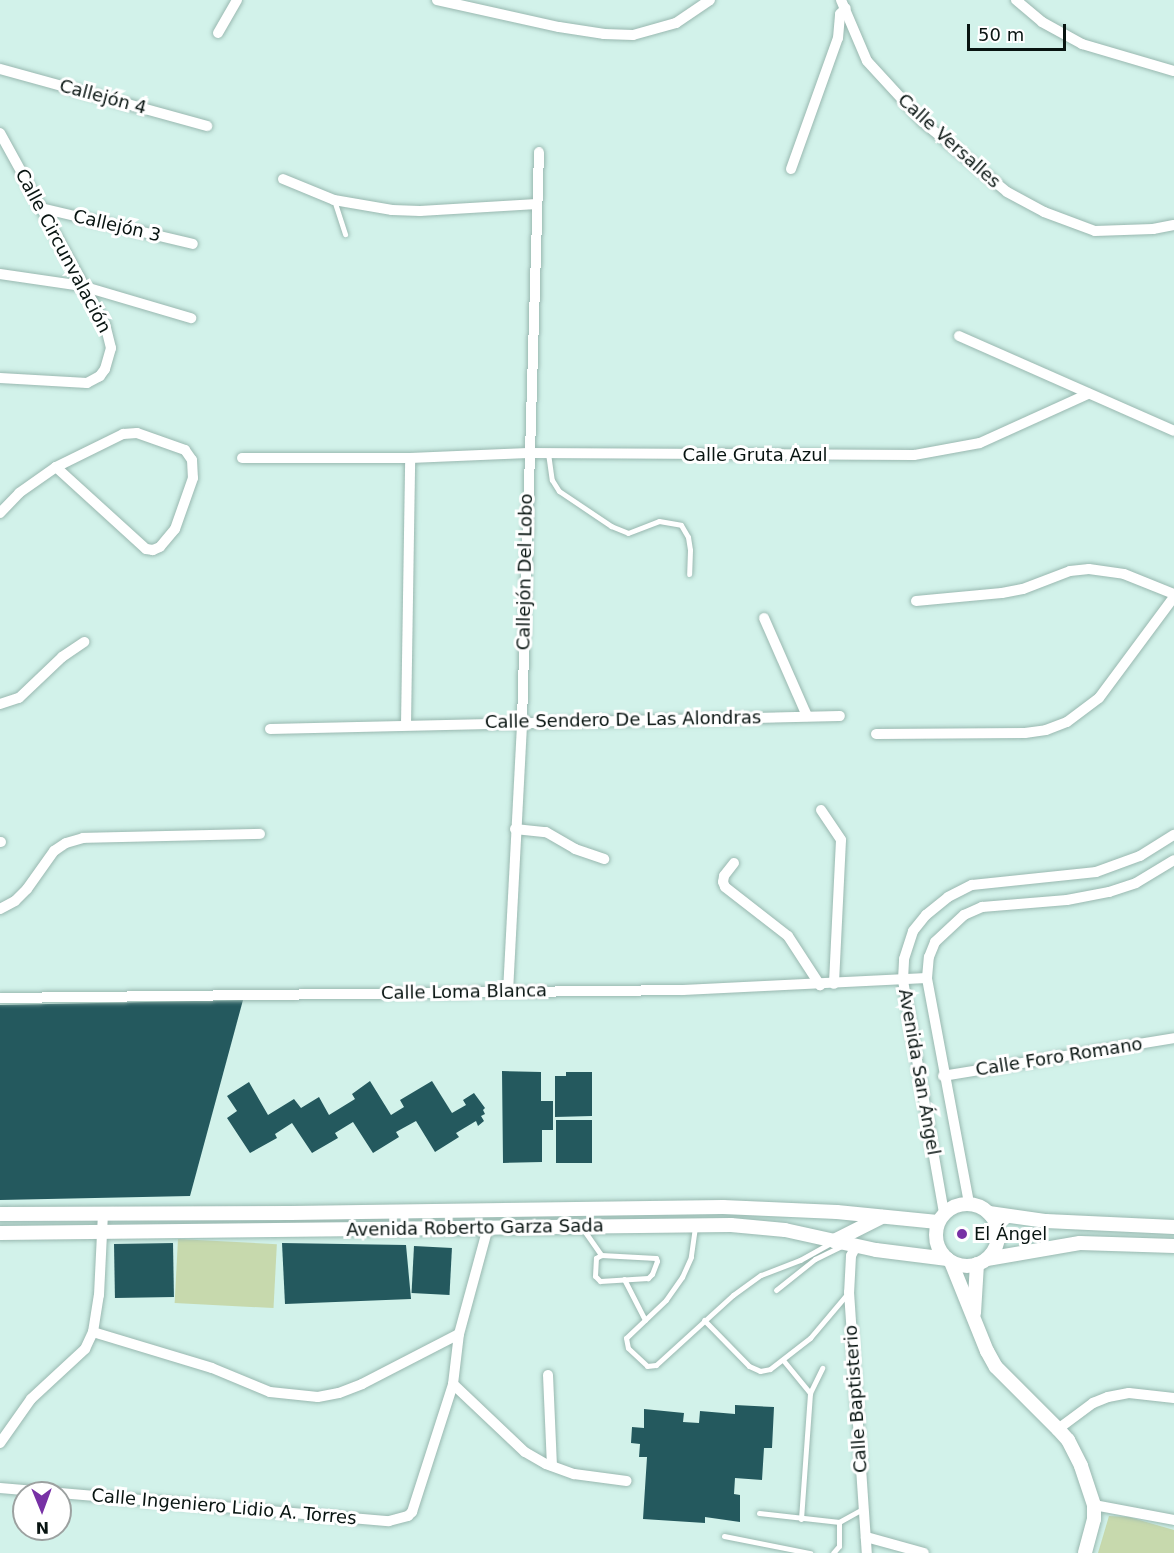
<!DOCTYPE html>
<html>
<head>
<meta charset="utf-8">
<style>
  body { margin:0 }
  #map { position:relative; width:1174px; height:1553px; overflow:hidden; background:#d2f2ea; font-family:"DejaVu Sans",sans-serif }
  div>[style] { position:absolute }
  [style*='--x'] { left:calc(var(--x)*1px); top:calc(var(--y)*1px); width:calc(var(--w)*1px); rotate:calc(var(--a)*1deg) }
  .green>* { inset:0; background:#c7d9ad; transform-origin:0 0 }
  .building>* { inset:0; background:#24595e; transform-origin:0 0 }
  .roads { filter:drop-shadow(0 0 2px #99b8b0) drop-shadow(0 0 2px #99b8b0) }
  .service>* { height:5px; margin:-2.5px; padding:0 2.5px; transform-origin:2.5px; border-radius:2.5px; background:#fff }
  .minor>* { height:10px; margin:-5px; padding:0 5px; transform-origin:5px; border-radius:5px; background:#fff }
  .tertiary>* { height:14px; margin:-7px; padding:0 7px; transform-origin:7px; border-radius:7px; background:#fff }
  .tertiary>.ring { margin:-7px; padding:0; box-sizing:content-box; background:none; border:14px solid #fff; border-radius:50% }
  .dots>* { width:16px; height:16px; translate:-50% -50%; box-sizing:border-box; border:3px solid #fff; border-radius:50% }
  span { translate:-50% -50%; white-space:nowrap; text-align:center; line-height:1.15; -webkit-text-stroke:6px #fff; paint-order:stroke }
  .street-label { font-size:18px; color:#081411 }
  .poi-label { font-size:18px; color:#081411 }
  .left { translate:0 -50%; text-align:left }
  .north { position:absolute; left:12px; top:1481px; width:60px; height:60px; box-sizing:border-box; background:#fff; border:2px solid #9ca1a0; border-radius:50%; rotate:179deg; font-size:16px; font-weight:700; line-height:24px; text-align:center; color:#081411 }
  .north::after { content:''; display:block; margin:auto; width:21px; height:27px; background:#7731a5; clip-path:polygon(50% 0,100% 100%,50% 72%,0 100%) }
  .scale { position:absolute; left:967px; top:24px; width:99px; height:27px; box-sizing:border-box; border:3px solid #081411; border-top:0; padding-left:8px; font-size:18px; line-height:21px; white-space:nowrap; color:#081411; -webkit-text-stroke:4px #fff; paint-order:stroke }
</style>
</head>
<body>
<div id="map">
  <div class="green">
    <div style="left:178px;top:1239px;width:99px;height:64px;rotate:3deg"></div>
    <div style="clip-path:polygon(1109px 1516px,1129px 1517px,1174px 1530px,1174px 1553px,1098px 1553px)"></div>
  </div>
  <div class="building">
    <div style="clip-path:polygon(243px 1000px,190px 1196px,0 1200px,0 1005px)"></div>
    <div style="clip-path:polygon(502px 1071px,541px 1072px,541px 1101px,553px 1101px,553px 1130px,542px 1130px,542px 1162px,503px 1163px)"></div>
    <div style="clip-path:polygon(566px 1072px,592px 1072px,592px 1116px,555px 1117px,555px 1076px,566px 1076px)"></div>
    <div style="clip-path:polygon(370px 1081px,391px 1115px,404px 1107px,400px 1100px,432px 1081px,452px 1113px,466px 1105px,463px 1100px,474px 1093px,485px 1108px,483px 1110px,485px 1114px,481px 1116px,484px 1121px,478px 1126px,476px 1121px,456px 1133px,459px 1137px,435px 1152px,416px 1121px,396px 1132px,399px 1137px,373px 1153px,353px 1122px,335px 1133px,338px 1138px,312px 1153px,292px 1123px,275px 1134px,277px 1138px,250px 1153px,227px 1118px,237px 1111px,227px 1096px,249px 1082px,268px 1115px,294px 1099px,301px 1108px,319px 1097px,329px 1115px,355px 1099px,352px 1094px)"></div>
    <div style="left:556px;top:1120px;width:36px;height:43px"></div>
    <div style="left:173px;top:1243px;width:54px;height:59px;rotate:89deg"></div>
    <div style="clip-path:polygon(282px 1243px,406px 1245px,411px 1299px,285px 1304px)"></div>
    <div style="left:414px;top:1246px;width:38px;height:47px;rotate:3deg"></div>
    <div style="clip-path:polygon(735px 1405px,774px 1407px,772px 1448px,764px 1448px,762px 1480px,735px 1478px,734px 1494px,740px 1495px,740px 1522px,705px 1517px,705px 1523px,643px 1519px,647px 1457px,639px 1457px,640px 1444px,631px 1443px,632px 1427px,644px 1428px,644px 1409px,684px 1413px,683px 1422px,699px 1423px,700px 1411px,735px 1414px)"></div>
  </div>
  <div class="roads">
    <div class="service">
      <div style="--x:334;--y:200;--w:36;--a:72"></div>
      <div style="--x:548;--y:453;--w:27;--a:82"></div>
      <div style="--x:552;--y:480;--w:13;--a:58"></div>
      <div style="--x:559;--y:491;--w:63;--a:33.9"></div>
      <div style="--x:611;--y:526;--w:18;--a:22"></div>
      <div style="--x:628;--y:533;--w:33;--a:-21"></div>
      <div style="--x:659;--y:521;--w:22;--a:10"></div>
      <div style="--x:681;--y:525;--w:14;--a:60"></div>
      <div style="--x:688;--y:537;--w:13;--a:81"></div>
      <div style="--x:690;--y:550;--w:24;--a:92"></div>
      <div style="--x:695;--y:1227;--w:30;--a:98"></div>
      <div style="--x:691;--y:1257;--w:22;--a:114"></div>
      <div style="--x:682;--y:1277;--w:28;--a:125"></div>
      <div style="--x:666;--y:1300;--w:55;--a:136.5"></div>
      <div style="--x:626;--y:1338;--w:10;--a:79"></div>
      <div style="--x:628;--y:1348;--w:26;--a:43"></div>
      <div style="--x:647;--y:1366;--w:9;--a:-6"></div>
      <div style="--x:656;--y:1365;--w:104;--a:-42.3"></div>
      <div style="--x:733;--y:1295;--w:34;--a:-36"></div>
      <div style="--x:761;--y:1275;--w:42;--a:-21"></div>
      <div style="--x:800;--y:1260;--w:35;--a:-29"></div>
      <div style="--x:583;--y:1229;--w:32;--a:55"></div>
      <div style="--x:601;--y:1255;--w:55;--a:3.1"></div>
      <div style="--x:656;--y:1258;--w:3;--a:72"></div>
      <div style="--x:657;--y:1261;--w:14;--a:111"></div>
      <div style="--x:652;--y:1274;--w:6;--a:135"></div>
      <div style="--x:648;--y:1278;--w:48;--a:176.4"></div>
      <div style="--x:600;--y:1281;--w:7;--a:-135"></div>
      <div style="--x:595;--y:1276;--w:18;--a:-87"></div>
      <div style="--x:596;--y:1258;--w:6;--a:-31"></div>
      <div style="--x:624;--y:1279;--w:46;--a:62.9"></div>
      <div style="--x:776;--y:1290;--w:50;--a:-38.5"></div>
      <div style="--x:815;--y:1259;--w:30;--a:-26"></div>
      <div style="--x:704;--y:1320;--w:64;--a:45.6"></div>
      <div style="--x:749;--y:1366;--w:12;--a:24"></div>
      <div style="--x:760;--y:1371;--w:10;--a:-11"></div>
      <div style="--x:770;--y:1369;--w:51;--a:-37.8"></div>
      <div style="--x:810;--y:1338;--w:59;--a:-49.8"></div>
      <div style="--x:783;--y:1360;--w:43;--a:50.7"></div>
      <div style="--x:759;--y:1513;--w:81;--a:6.4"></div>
      <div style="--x:839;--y:1522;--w:26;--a:-29"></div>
      <div style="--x:801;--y:1519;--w:126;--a:-85.9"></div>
      <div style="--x:810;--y:1393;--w:28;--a:-64"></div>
      <div style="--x:724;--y:1536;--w:88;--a:11.2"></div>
      <div style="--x:833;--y:1553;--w:9;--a:-49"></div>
      <div style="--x:839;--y:1546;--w:24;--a:-90"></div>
    </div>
    <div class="minor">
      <div style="--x:437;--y:0;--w:125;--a:12.5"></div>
      <div style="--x:559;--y:27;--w:46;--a:8.8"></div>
      <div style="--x:604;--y:34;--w:29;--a:2"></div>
      <div style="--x:633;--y:35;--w:45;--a:-15.6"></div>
      <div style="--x:676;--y:23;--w:41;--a:-34.1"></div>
      <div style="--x:841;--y:0;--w:66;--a:66.9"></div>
      <div style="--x:867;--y:61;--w:83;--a:47.4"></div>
      <div style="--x:923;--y:122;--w:109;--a:39.8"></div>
      <div style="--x:1007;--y:192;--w:42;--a:28.4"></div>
      <div style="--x:1044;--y:212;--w:54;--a:20.4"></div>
      <div style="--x:1095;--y:231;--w:58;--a:-2"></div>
      <div style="--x:1153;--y:229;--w:21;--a:-11"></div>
      <div style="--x:1016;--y:0;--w:34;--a:40"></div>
      <div style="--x:1042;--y:22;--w:46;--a:28.8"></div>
      <div style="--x:1082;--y:44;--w:96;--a:16.4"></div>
      <div style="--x:218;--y:33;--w:38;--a:-60"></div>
      <div style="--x:0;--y:69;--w:215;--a:15.4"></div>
      <div style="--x:0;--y:133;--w:218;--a:61.2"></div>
      <div style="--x:105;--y:324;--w:25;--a:76"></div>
      <div style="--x:111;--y:348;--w:22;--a:106"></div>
      <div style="--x:105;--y:369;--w:9;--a:126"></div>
      <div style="--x:100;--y:376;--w:15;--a:152"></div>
      <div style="--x:87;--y:383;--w:87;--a:-176.7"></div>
      <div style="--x:791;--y:169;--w:139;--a:-70.3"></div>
      <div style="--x:838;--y:38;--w:24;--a:-85"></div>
      <div style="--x:840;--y:14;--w:8;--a:-45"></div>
      <div style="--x:283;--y:179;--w:55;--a:22.4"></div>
      <div style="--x:334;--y:200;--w:59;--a:9.8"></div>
      <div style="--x:392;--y:210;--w:28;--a:2"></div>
      <div style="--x:420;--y:211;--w:117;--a:-3.4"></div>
      <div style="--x:41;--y:208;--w:156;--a:13.3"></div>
      <div style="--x:0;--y:274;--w:83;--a:8.3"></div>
      <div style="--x:82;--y:286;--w:114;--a:16.4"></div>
      <div style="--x:959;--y:336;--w:235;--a:23.8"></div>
      <div style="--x:242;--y:458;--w:168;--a:0"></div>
      <div style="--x:0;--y:513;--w:28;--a:-46"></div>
      <div style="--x:19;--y:493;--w:45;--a:-35.1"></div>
      <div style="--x:56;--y:467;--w:75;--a:-26.2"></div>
      <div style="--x:123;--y:434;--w:14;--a:-4"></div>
      <div style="--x:137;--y:433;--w:51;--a:19.5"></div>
      <div style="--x:185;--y:450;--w:12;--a:55"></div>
      <div style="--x:192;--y:460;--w:18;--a:87"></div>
      <div style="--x:193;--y:478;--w:54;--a:109.4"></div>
      <div style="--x:175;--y:529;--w:23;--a:130"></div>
      <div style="--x:160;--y:547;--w:8;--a:157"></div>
      <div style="--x:153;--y:550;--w:7;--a:-172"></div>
      <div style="--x:146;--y:549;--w:122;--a:-137.7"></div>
      <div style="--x:916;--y:601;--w:86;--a:-5.3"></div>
      <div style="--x:1002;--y:593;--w:21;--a:-11"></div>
      <div style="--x:1023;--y:589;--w:50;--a:-21"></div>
      <div style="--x:1070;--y:571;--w:19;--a:-6"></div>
      <div style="--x:1089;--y:569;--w:35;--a:8"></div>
      <div style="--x:1124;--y:574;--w:54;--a:21.8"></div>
      <div style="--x:764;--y:618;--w:107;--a:66.3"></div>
      <div style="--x:0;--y:704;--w:20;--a:-18"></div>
      <div style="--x:19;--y:698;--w:59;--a:-43.6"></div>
      <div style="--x:62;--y:657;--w:27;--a:-34"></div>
      <div style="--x:406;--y:725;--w:267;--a:-89.1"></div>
      <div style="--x:410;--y:458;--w:118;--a:-2.4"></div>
      <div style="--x:528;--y:453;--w:386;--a:0.3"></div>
      <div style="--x:914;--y:455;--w:67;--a:-10.3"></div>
      <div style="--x:980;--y:443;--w:119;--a:-24.4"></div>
      <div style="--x:270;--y:729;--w:570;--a:-1.31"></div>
      <div style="--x:876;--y:734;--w:149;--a:-0.4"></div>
      <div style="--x:1025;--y:733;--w:21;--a:-8"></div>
      <div style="--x:1046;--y:730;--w:22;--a:-21"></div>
      <div style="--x:1067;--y:722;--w:40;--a:-37"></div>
      <div style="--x:1099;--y:698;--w:126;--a:-53.4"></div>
      <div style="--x:821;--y:810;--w:36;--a:56"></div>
      <div style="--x:841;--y:840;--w:144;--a:92.8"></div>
      <div style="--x:515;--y:829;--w:31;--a:6"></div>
      <div style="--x:546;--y:832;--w:34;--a:30"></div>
      <div style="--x:575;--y:849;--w:31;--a:19"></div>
      <div style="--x:0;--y:842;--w:1;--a:0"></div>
      <div style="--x:734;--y:863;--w:16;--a:128"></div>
      <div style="--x:724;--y:876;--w:6;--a:99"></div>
      <div style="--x:723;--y:882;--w:5;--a:68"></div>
      <div style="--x:725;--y:887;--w:80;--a:37.9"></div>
      <div style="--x:788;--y:936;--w:59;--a:56.9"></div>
      <div style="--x:0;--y:909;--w:17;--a:-28"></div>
      <div style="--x:15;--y:901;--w:17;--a:-45"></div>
      <div style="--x:27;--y:889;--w:47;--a:-54.6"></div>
      <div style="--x:54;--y:851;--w:14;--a:-34"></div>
      <div style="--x:66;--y:843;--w:18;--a:-16"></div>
      <div style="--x:83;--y:838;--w:177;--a:-1.3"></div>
      <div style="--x:508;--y:992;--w:271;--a:-87"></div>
      <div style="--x:522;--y:721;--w:569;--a:-88.29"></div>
      <div style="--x:0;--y:998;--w:683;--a:-0.67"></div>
      <div style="--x:683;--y:990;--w:244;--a:-2.8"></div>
      <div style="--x:943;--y:1076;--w:234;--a:-9.3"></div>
      <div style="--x:969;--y:1203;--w:229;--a:-100.6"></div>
      <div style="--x:927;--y:978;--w:21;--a:-85"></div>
      <div style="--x:929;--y:957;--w:16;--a:-68"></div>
      <div style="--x:935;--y:942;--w:40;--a:-43"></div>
      <div style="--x:964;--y:915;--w:20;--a:-24"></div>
      <div style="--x:982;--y:907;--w:85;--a:-4.7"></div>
      <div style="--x:1067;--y:900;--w:43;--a:-10.8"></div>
      <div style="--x:1109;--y:892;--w:28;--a:-18"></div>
      <div style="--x:1136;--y:883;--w:44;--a:-31.2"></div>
      <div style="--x:944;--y:1213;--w:237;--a:-100"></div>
      <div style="--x:903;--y:980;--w:21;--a:-87"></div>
      <div style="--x:904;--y:959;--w:29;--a:-72"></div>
      <div style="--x:913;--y:931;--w:21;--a:-51"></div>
      <div style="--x:926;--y:915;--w:28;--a:-39"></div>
      <div style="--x:948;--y:897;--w:27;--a:-27"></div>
      <div style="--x:972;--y:885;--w:125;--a:-6"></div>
      <div style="--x:1096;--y:872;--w:47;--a:-20"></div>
      <div style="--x:1140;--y:856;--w:40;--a:-32"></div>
      <div style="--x:856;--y:1246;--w:11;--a:117"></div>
      <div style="--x:851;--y:1256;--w:36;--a:93"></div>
      <div style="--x:849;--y:1292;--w:262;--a:86.1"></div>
      <div style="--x:93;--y:1332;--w:124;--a:16.8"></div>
      <div style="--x:212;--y:1368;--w:63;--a:22.5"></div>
      <div style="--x:270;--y:1392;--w:48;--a:5.9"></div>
      <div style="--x:318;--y:1397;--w:21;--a:-11"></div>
      <div style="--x:339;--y:1393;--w:25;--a:-21"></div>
      <div style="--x:362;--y:1384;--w:109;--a:-27.3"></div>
      <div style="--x:548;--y:1375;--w:91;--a:87.5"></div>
      <div style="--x:453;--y:1384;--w:99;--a:43.4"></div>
      <div style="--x:525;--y:1452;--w:24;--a:30"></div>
      <div style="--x:546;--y:1464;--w:30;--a:20"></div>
      <div style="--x:574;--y:1474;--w:53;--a:7.5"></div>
      <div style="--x:1058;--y:1429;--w:44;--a:-36.6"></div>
      <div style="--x:1093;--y:1403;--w:16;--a:-22"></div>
      <div style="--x:1108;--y:1397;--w:21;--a:-11"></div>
      <div style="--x:1129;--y:1393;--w:45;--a:6.3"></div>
      <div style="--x:0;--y:1443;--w:54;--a:-54.8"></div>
      <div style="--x:31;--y:1399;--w:74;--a:-42.8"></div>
      <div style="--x:85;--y:1349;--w:19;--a:-65"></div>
      <div style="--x:93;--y:1332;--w:37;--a:-81"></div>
      <div style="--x:99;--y:1295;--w:83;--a:-87.2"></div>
      <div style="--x:0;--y:1488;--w:59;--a:4.8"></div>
      <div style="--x:60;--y:1493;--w:330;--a:4.9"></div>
      <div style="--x:389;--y:1521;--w:20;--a:-15"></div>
      <div style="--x:408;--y:1516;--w:6;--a:-45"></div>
      <div style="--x:412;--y:1512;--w:134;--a:-72.2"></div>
      <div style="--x:453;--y:1384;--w:50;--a:-83.2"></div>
      <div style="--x:459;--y:1334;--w:111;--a:-74.8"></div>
      <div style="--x:1094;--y:1505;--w:81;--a:10.6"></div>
      <div style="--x:866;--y:1537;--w:60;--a:15.4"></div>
    </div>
    <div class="tertiary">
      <div class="ring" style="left:936px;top:1204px;width:48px;height:48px"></div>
      <div style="--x:989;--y:1213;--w:58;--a:8"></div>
      <div style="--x:1046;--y:1221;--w:128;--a:2.7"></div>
      <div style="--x:0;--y:1214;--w:291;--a:-0.2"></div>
      <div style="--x:291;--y:1213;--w:432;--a:-0.8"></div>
      <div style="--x:723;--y:1207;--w:114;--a:2.5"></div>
      <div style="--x:837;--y:1212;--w:101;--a:5.7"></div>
      <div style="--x:0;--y:1233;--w:731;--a:-0.63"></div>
      <div style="--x:731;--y:1225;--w:54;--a:5.3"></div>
      <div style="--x:785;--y:1230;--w:93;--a:12.4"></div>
      <div style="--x:876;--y:1250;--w:72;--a:7.2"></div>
      <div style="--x:834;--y:1241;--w:54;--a:-26.6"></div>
      <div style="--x:987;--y:1259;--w:94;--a:-9.8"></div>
      <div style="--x:1080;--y:1243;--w:94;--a:1.8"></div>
      <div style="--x:951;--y:1262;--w:96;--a:68"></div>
      <div style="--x:987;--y:1351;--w:18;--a:61"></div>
      <div style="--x:996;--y:1367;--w:88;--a:45"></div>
      <div style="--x:1058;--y:1429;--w:15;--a:48"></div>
      <div style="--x:1068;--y:1440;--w:29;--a:63"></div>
      <div style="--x:1081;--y:1466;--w:41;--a:71.6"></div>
      <div style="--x:1094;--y:1505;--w:14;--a:90"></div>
      <div style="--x:1094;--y:1519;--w:35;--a:105"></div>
      <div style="--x:974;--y:1313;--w:49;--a:-86.5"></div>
    </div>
  </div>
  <div class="dots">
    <div style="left:962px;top:1234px;background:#7731a5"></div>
  </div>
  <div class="street-label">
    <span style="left:103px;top:97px;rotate:15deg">Callejón 4</span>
    <span style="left:949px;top:141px;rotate:42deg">Calle Versalles</span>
    <span style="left:117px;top:226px;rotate:13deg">Callejón 3</span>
    <span style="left:63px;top:251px;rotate:62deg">Calle Circunvalación</span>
    <span style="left:755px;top:455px">Calle Gruta Azul</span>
    <span style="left:525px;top:572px;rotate:-89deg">Callejón Del Lobo</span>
    <span style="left:623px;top:720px;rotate:-1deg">Calle Sendero De Las Alondras</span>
    <span style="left:464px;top:992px;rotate:-1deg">Calle Loma Blanca</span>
    <span style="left:1059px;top:1057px;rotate:-9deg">Calle Foro Romano</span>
    <span style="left:919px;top:1072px;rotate:80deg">Avenida San Ángel</span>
    <span style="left:475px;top:1228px;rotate:-1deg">Avenida Roberto Garza Sada</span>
    <span style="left:856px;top:1399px;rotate:-94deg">Calle Baptisterio</span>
    <span style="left:224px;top:1507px;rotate:5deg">Calle Ingeniero Lidio A. Torres</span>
  </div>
  <div class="poi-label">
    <span class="left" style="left:974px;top:1234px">El Ángel</span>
  </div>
  <div class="north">N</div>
  <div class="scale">50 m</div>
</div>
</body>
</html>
